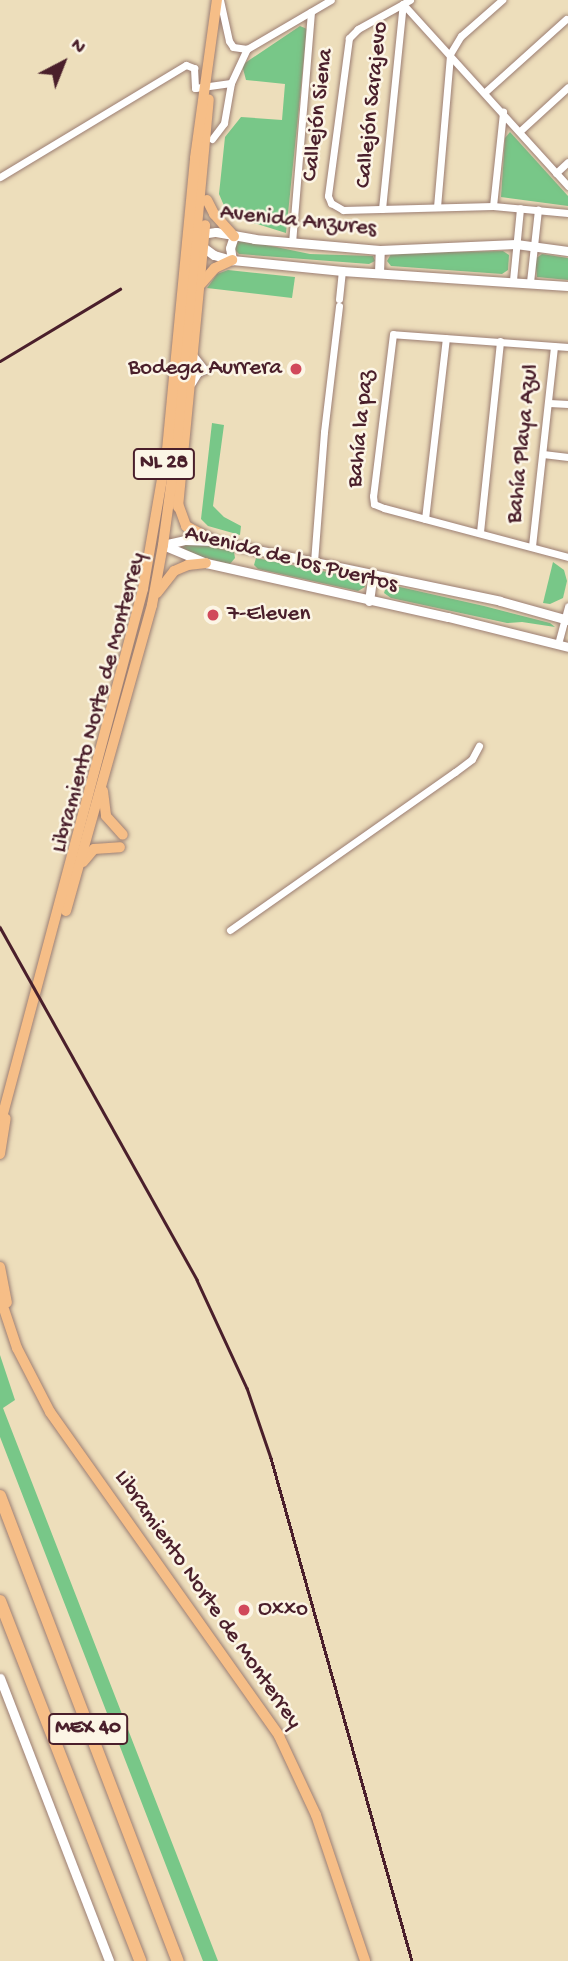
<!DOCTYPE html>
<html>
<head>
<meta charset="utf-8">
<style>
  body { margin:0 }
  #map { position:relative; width:568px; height:1961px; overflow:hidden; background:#eddebb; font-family:"Gochi Hand",sans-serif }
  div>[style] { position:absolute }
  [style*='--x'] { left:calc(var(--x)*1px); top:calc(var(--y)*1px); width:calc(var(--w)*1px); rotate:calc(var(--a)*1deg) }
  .green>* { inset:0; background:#78c788 }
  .roads { filter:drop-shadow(0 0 2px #9c7e73) drop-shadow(0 0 2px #9c7e73) }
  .minor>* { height:7px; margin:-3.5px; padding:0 3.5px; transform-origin:3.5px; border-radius:3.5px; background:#fff }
  .tertiary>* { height:9px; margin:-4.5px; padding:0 4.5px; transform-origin:4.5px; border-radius:4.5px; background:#fff }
  .primary>* { height:10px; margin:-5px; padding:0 5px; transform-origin:5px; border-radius:5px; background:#f6be87 }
  .motorway>* { height:12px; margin:-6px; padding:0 6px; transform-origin:6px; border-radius:6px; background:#f6be87 }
  .rail>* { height:2.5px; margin:-1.25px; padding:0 1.25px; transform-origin:1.25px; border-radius:1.25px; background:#4a1f2b }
  .dots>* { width:19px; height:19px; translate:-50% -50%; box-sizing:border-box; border:4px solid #fcf5e5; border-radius:50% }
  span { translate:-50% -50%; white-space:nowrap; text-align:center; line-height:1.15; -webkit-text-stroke:5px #fcf5e5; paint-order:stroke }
  .shield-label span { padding:2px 5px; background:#fcf5e5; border:2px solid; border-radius:5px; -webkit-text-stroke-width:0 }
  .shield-label { font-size:21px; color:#4a1f2b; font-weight:700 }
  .street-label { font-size:23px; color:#4a1f2b }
  .poi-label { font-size:23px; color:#4a1f2b }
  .right { translate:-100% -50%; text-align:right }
  .left { translate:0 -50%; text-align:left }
  .north { position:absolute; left:28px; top:28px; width:70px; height:70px; -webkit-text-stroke:5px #fcf5e5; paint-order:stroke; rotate:42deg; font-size:19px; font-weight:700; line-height:28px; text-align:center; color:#4a1f2b }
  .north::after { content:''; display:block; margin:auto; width:24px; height:32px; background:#4a1f2b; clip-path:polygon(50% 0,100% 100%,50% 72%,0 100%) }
</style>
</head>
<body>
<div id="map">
  <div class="green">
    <div style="clip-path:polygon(300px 26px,307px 29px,286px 233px,228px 215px,219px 194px,225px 137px,241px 117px,282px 120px,285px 84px,246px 80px,242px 65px)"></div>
    <div style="clip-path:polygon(510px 132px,568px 196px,568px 206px,501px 197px,505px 138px)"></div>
    <div style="clip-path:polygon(242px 240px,310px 254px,373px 256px,375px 261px,369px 264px,239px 254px,233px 248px,237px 241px)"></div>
    <div style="clip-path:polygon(503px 251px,509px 255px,508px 270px,502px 274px,391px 266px,387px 261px,391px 254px,398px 253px)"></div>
    <div style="clip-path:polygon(542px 254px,568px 258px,568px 280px,537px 277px,535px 259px)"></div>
    <div style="clip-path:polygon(228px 270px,295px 277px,292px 298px,207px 288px,217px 274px)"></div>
    <div style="clip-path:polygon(212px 423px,224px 425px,213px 506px,224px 517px,241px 526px,240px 535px,208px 526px,201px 519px)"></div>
    <div style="clip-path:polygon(189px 542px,234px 552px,235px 558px,230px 564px,184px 553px,182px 546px)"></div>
    <div style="clip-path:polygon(256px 558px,358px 578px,364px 581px,365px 587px,358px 591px,258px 569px,254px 565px)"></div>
    <div style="clip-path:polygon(553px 562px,564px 570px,567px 581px,563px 598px,550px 604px,543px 603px)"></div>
    <div style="clip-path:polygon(386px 587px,400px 587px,484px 606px,550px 623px,555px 627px,522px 622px,507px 623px,391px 598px,384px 593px)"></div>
    <div style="clip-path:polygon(0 1355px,15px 1400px,3px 1408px,218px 1961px,203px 1961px,0 1437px)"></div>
  </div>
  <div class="roads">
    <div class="minor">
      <div style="--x:220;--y:0;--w:42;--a:77.6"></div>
      <div style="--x:229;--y:41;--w:7;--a:56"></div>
      <div style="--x:233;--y:47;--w:14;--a:8"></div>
      <div style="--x:410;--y:0;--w:60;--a:150.9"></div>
      <div style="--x:358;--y:29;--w:13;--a:135"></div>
      <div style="--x:349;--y:38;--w:159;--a:97.6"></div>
      <div style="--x:328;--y:196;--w:8;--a:67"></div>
      <div style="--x:331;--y:203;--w:14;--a:30"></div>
      <div style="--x:343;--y:210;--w:150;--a:-1.5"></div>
      <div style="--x:493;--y:206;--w:75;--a:5.3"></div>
      <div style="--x:403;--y:4;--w:246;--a:47.8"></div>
      <div style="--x:485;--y:92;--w:109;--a:-42"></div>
      <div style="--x:520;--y:131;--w:65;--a:-42.5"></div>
      <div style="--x:212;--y:139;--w:20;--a:-53"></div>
      <div style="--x:224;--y:123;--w:41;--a:-80.1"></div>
      <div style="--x:231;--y:83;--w:38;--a:-65"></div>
      <div style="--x:247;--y:49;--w:97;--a:-30.3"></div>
      <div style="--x:556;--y:173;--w:16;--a:-43"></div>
      <div style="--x:0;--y:177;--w:217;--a:-31.1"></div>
      <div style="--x:186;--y:65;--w:9;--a:21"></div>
      <div style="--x:194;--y:68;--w:20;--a:87"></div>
      <div style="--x:195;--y:88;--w:36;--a:-8"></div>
      <div style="--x:493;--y:206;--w:95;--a:-83.9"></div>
      <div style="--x:437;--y:207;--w:154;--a:-85.1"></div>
      <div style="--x:450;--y:54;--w:21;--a:-59"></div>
      <div style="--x:461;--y:36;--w:55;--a:-41.3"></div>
      <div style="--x:382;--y:209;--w:206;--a:-84.2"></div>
      <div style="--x:292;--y:243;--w:232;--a:-85.3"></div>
      <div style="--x:513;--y:280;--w:72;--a:-84.4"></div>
      <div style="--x:530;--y:282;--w:73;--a:-83.7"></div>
      <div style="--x:339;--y:299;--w:28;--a:-84"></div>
      <div style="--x:568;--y:347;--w:175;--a:-175.8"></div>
      <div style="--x:393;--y:334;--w:163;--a:97"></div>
      <div style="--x:373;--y:496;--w:8;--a:83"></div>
      <div style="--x:374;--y:504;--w:11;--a:22"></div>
      <div style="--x:384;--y:508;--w:190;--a:14.9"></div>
      <div style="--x:192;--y:383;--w:12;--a:-59"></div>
      <div style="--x:198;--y:373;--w:8;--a:-23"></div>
      <div style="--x:205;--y:370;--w:18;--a:-128"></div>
      <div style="--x:549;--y:403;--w:19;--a:3"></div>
      <div style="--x:543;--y:454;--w:25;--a:7"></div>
      <div style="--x:425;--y:519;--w:182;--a:-83.4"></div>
      <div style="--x:480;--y:532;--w:192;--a:-84"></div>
      <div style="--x:532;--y:546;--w:201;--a:-83.7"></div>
      <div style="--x:314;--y:562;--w:130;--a:-85.6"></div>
      <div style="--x:324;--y:432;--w:127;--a:-83.2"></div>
      <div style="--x:558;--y:644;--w:39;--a:-75"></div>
      <div style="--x:230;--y:930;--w:275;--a:-35.1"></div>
      <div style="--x:455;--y:772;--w:21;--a:-37"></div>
      <div style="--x:472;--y:759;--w:15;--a:-62"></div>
    </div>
    <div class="tertiary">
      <div style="--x:201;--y:234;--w:15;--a:-8"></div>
      <div style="--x:216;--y:232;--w:39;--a:10"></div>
      <div style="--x:254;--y:239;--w:126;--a:5"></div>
      <div style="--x:380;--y:250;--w:136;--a:-2.5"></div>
      <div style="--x:516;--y:244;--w:52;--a:7.7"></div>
      <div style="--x:200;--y:245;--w:17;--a:36"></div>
      <div style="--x:214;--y:255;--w:19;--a:16"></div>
      <div style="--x:232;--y:260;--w:111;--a:5.7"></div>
      <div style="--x:342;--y:271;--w:226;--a:3.8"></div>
      <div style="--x:232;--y:260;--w:12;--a:-99"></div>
      <div style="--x:230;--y:248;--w:13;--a:-72"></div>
      <div style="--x:379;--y:273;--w:23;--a:-88"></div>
      <div style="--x:163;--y:545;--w:47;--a:22.7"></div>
      <div style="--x:206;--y:563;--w:248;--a:12.6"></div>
      <div style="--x:448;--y:617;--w:124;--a:14"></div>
      <div style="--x:163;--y:545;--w:23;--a:-13"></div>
      <div style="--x:185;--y:540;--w:29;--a:2"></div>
      <div style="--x:214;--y:541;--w:292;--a:11.8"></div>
      <div style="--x:500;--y:601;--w:71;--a:15.6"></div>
      <div style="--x:369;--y:601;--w:27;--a:-82"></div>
      <div style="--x:0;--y:1678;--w:303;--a:68.9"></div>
    </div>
    <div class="primary">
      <div style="--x:207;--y:200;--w:16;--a:63"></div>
      <div style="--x:214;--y:214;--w:30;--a:48"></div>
      <div style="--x:201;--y:284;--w:21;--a:-49"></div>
      <div style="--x:215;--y:268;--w:19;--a:-25"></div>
      <div style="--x:177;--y:501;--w:27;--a:70"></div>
      <div style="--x:186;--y:526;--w:32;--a:28"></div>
      <div style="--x:178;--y:507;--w:283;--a:-84.5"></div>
      <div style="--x:157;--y:593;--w:28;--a:-52"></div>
      <div style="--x:174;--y:571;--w:15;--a:-23"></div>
      <div style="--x:188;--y:565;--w:18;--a:-6"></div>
      <div style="--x:103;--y:791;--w:25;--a:83"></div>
      <div style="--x:106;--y:816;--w:25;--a:48"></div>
      <div style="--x:83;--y:862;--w:17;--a:-50"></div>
      <div style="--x:94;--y:849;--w:26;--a:-4"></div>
      <div style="--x:66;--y:911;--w:318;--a:-74.3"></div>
      <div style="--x:152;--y:605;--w:61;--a:-79.6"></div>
      <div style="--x:163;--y:545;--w:104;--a:-82.3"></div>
      <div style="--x:177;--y:442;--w:344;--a:-84.7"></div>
      <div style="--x:0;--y:1125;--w:555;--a:-75.06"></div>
      <div style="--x:143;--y:589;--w:141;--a:-80.2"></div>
      <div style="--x:167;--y:450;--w:293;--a:-84.5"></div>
      <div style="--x:195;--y:158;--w:160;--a:-82.1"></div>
      <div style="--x:0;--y:1154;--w:36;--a:-81"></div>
      <div style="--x:0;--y:1267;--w:36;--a:79"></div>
      <div style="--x:0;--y:1297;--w:54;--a:71.6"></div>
      <div style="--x:17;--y:1348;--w:72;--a:62.7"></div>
      <div style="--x:50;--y:1412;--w:397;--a:54.7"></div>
      <div style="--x:279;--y:1736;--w:87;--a:64.9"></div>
      <div style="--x:316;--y:1815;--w:154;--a:71.4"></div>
    </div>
    <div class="motorway">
      <div style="--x:0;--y:1496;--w:498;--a:69.1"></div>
      <div style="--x:0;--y:1601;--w:386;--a:68.7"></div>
    </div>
  </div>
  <div class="rail">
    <div style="--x:0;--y:361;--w:140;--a:-31"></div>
    <div style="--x:0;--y:927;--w:404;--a:60.8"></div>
    <div style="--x:197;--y:1280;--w:119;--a:65.2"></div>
    <div style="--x:247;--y:1388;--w:74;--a:71.1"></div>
    <div style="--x:271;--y:1458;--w:522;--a:74.34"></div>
  </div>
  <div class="dots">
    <div style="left:296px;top:369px;background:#d1495b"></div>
    <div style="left:213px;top:615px;background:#d1495b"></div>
    <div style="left:244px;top:1610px;background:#d1495b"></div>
  </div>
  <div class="shield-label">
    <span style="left:164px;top:464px">NL 28</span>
    <span style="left:88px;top:1729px">MEX 40</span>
  </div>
  <div class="street-label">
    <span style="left:373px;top:105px;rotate:-84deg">Callejón Sarajevo</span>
    <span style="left:319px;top:115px;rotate:-83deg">Callejón Siena</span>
    <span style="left:298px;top:222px;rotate:6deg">Avenida Anzures</span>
    <span style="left:362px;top:429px;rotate:-84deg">Bahía la paz</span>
    <span style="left:524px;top:444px;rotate:-84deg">Bahía Playa Azul</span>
    <span style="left:291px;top:560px;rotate:14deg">Avenida de los Puertos</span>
    <span style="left:100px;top:703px;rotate:-75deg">Libramiento Norte de Monterrey</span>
    <span style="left:207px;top:1600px;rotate:55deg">Libramiento Norte de Monterrey</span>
  </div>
  <div class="poi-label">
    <span class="right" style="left:282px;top:369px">Bodega Aurrera</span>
    <span class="left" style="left:227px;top:615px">7-Eleven</span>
    <span class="left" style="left:258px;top:1610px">Oxxo</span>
  </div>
  <div class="north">N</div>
</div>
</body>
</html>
